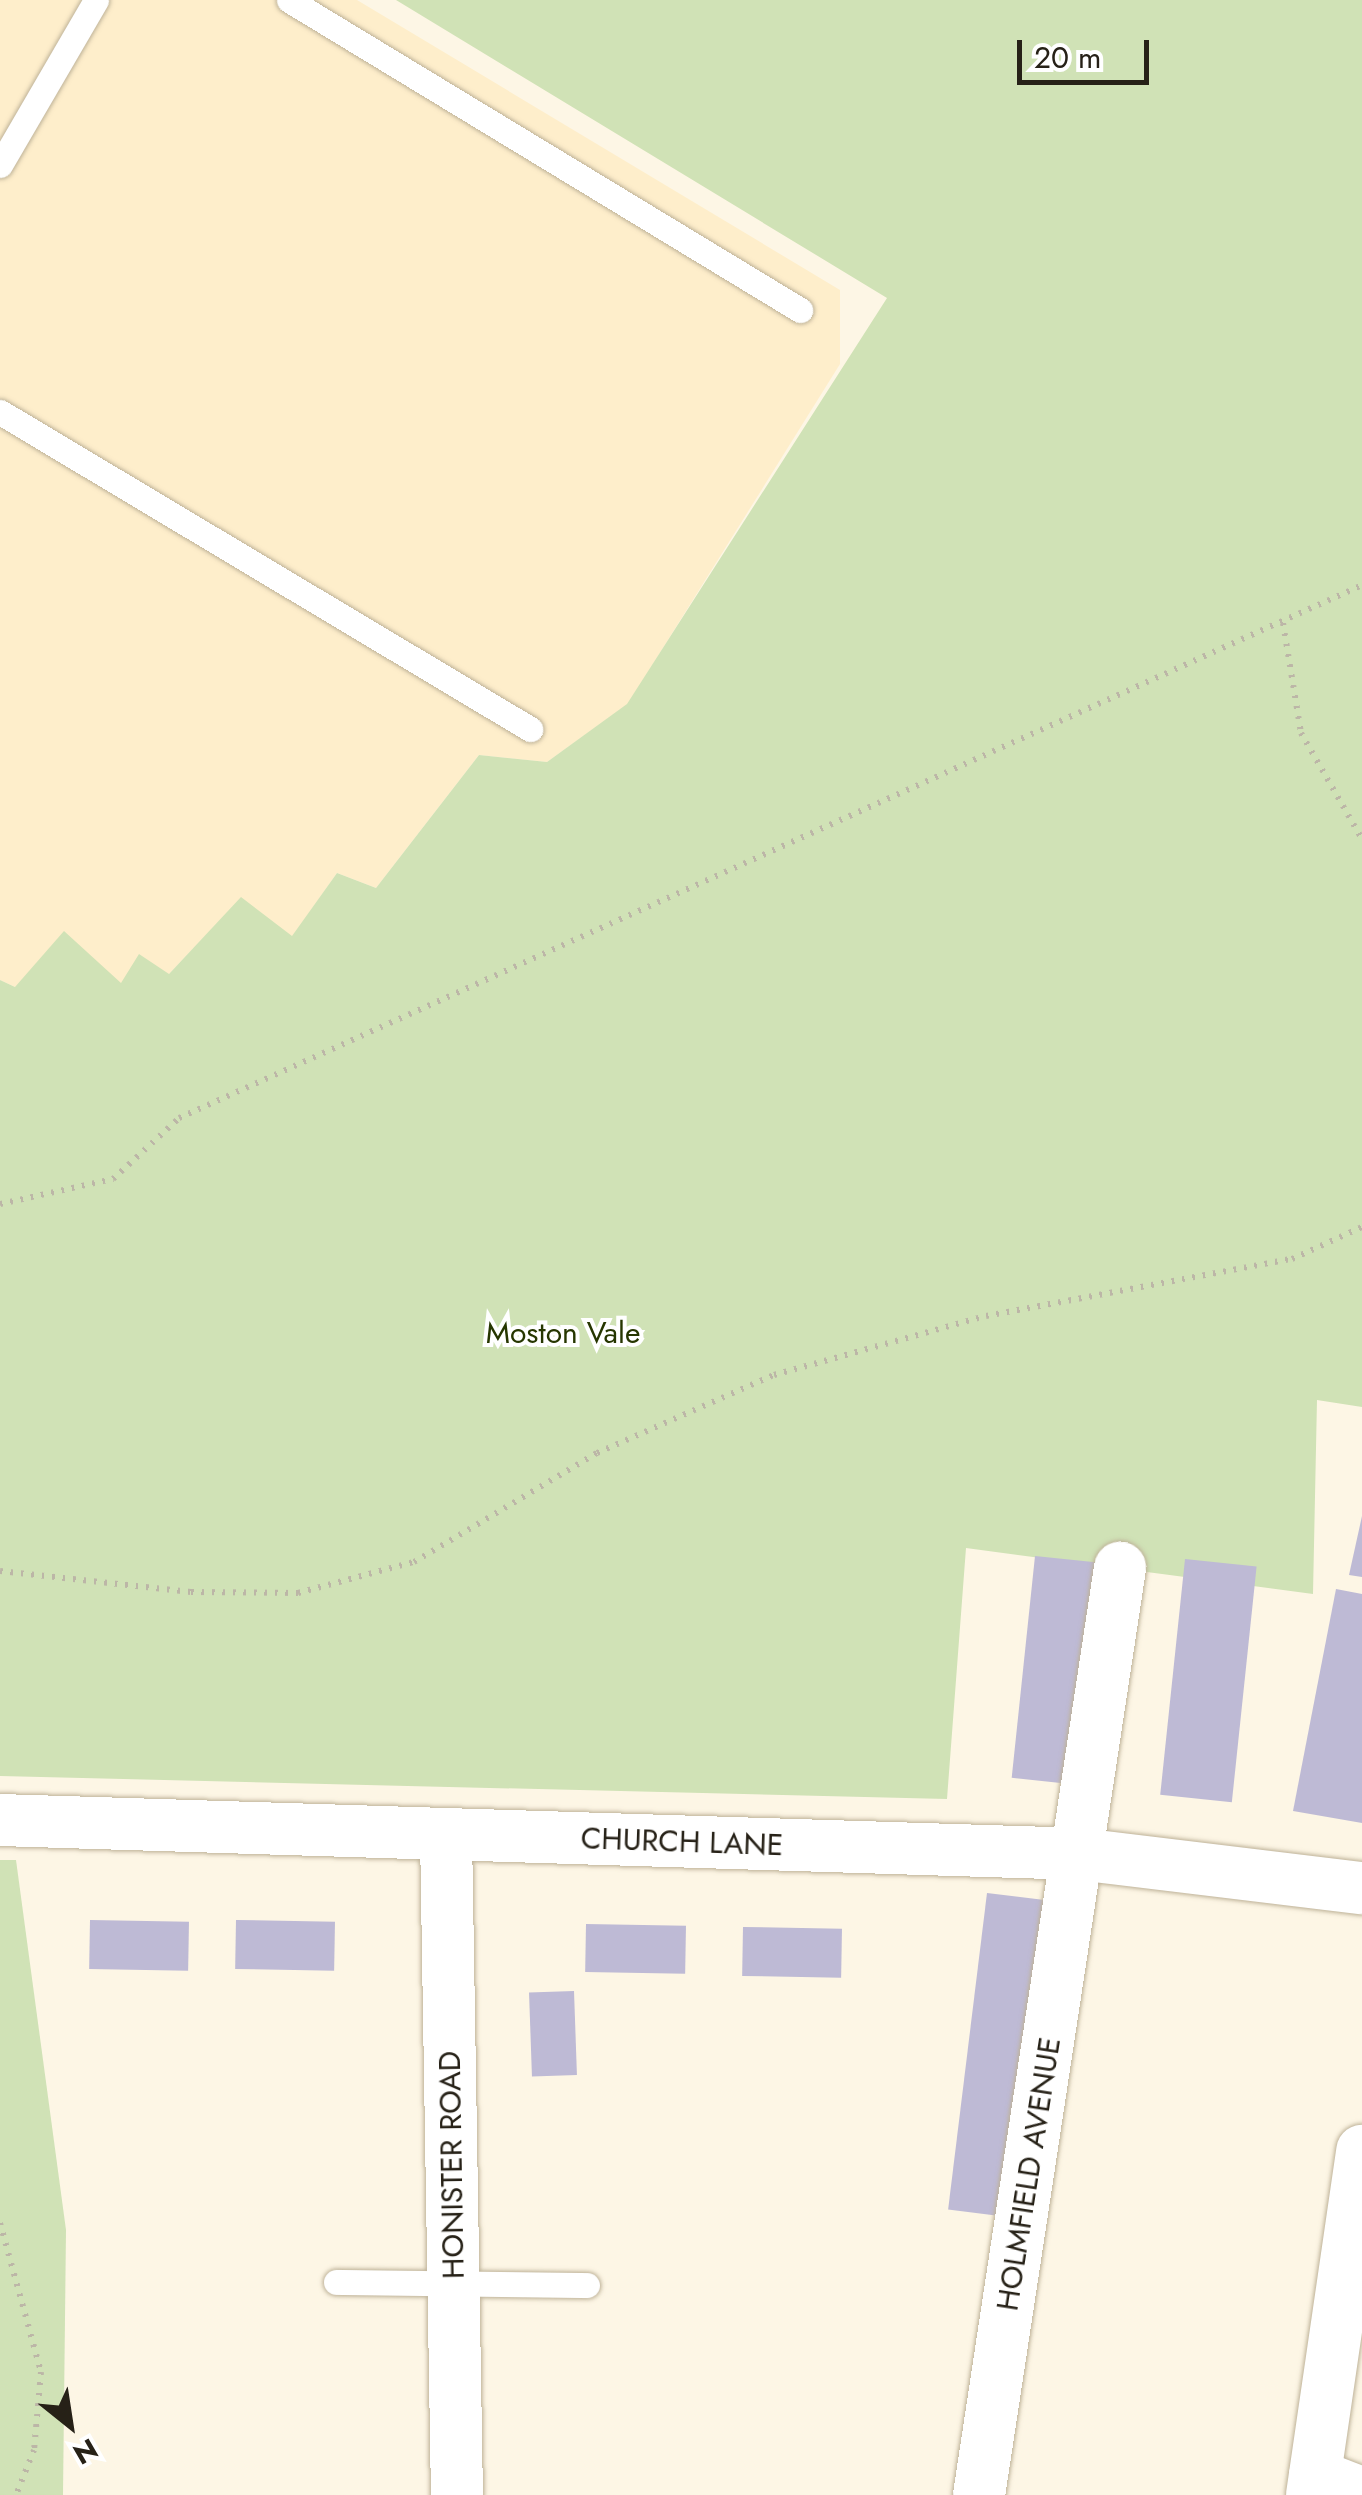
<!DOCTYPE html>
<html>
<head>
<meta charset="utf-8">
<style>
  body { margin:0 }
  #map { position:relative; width:1362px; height:2495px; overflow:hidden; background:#fdf6e5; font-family:Jost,sans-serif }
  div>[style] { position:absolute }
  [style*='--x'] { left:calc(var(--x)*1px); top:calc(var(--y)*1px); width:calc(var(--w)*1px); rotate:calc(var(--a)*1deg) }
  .built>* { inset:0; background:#feeecb }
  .green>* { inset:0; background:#d0e2b6 }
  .building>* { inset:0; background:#bebad5; transform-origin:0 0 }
  .path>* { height:6px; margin-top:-3px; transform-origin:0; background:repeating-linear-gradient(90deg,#bcb6a7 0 2.5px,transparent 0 10.5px) }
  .roads { filter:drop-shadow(0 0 2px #beb298) drop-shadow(0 0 2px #beb298) }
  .service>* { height:25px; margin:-12.5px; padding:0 12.5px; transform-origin:12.5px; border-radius:12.5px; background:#fff }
  .minor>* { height:52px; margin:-26px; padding:0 26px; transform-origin:26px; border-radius:26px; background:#fff }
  span { translate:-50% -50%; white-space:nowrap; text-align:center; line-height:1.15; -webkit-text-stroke:8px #fff; paint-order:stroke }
  .park-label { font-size:30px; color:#263600 }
  .street-label { font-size:30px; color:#262117 }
  .north { position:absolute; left:20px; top:2375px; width:100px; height:100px; -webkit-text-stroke:8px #fff; paint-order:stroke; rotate:150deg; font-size:28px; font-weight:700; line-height:40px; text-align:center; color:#262117 }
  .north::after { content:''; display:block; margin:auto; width:35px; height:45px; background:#262117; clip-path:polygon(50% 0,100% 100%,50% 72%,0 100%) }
  .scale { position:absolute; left:1017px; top:40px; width:132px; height:45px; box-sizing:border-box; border:5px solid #262117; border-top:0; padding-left:12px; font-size:30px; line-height:35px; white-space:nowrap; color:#262117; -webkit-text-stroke:8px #fff; paint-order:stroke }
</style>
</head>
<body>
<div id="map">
  <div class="built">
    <div style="clip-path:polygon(0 0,357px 0,840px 290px,840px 364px,628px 704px,547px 762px,479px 755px,376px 888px,337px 873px,292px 937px,241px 898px,168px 975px,121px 983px,15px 987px,0 980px)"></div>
  </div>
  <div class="green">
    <div style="clip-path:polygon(396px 0,1362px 0,1362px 1407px,1317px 1400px,1313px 1594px,966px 1548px,947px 1799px,0 1776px,0 980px,15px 987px,64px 931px,121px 983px,139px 954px,169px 974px,241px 897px,292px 936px,337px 873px,376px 888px,479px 755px,547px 762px,627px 704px,887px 298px)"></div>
    <div style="clip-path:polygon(0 1860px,16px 1860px,66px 2230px,63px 2495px,0 2495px)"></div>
  </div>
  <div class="building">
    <div style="clip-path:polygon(1362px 1516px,1362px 1577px,1349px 1575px)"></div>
    <div style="left:1035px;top:1556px;width:68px;height:223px;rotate:6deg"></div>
    <div style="left:1185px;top:1559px;width:72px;height:237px;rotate:6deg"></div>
    <div style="clip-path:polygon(1336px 1589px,1362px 1594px,1362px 1823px,1293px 1811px)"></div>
    <div style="left:987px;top:1893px;width:64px;height:319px;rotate:7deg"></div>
    <div style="left:90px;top:1920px;width:99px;height:49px;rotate:1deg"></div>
    <div style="left:236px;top:1920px;width:99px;height:49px;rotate:1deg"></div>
    <div style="left:586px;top:1924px;width:100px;height:48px;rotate:1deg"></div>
    <div style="left:743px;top:1927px;width:99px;height:49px;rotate:1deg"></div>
    <div style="left:574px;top:1991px;width:84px;height:45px;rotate:88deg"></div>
  </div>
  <div class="path">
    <div style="--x:1283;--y:623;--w:111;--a:80.7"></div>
    <div style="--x:1301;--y:733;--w:122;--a:60.1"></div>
    <div style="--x:0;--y:1204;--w:116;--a:-12.5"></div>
    <div style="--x:113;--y:1179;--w:90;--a:-42.7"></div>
    <div style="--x:179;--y:1118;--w:1298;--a:-24.25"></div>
    <div style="--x:0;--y:1571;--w:192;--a:6.3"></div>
    <div style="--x:191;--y:1592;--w:107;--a:0.5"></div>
    <div style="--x:298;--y:1593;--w:120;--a:-15"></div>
    <div style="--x:414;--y:1562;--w:213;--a:-30.8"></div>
    <div style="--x:597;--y:1453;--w:193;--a:-23.8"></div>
    <div style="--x:774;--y:1375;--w:220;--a:-15.6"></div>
    <div style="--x:986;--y:1316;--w:311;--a:-10.6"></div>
    <div style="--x:1292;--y:1259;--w:77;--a:-24.6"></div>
    <div style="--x:0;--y:2223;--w:155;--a:74.6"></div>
    <div style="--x:41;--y:2372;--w:78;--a:95.1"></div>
    <div style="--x:34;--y:2450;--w:48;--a:111.8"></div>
  </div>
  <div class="roads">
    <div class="service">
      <div style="--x:289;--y:0;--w:598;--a:31.24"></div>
      <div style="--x:0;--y:165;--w:191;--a:-59.8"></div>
      <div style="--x:0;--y:412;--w:618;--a:30.88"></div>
      <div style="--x:336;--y:2282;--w:251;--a:0.7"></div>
    </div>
    <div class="minor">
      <div style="--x:0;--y:1820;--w:1080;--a:1.8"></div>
      <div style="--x:1079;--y:1854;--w:285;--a:6.9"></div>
      <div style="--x:446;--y:1834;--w:661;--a:89.05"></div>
      <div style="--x:1315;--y:2475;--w:50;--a:21"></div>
      <div style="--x:979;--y:2495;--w:938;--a:-81.35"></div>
      <div style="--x:1312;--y:2495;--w:348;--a:-81.7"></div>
    </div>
  </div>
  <div class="park-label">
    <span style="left:563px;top:1333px">Moston Vale</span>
  </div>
  <div class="street-label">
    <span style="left:682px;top:1842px;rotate:2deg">CHURCH LANE</span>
    <span style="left:452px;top:2165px;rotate:-91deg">HONISTER ROAD</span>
    <span style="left:1029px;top:2174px;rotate:-81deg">HOLMFIELD AVENUE</span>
  </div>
  <div class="north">N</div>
  <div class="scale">20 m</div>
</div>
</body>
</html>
